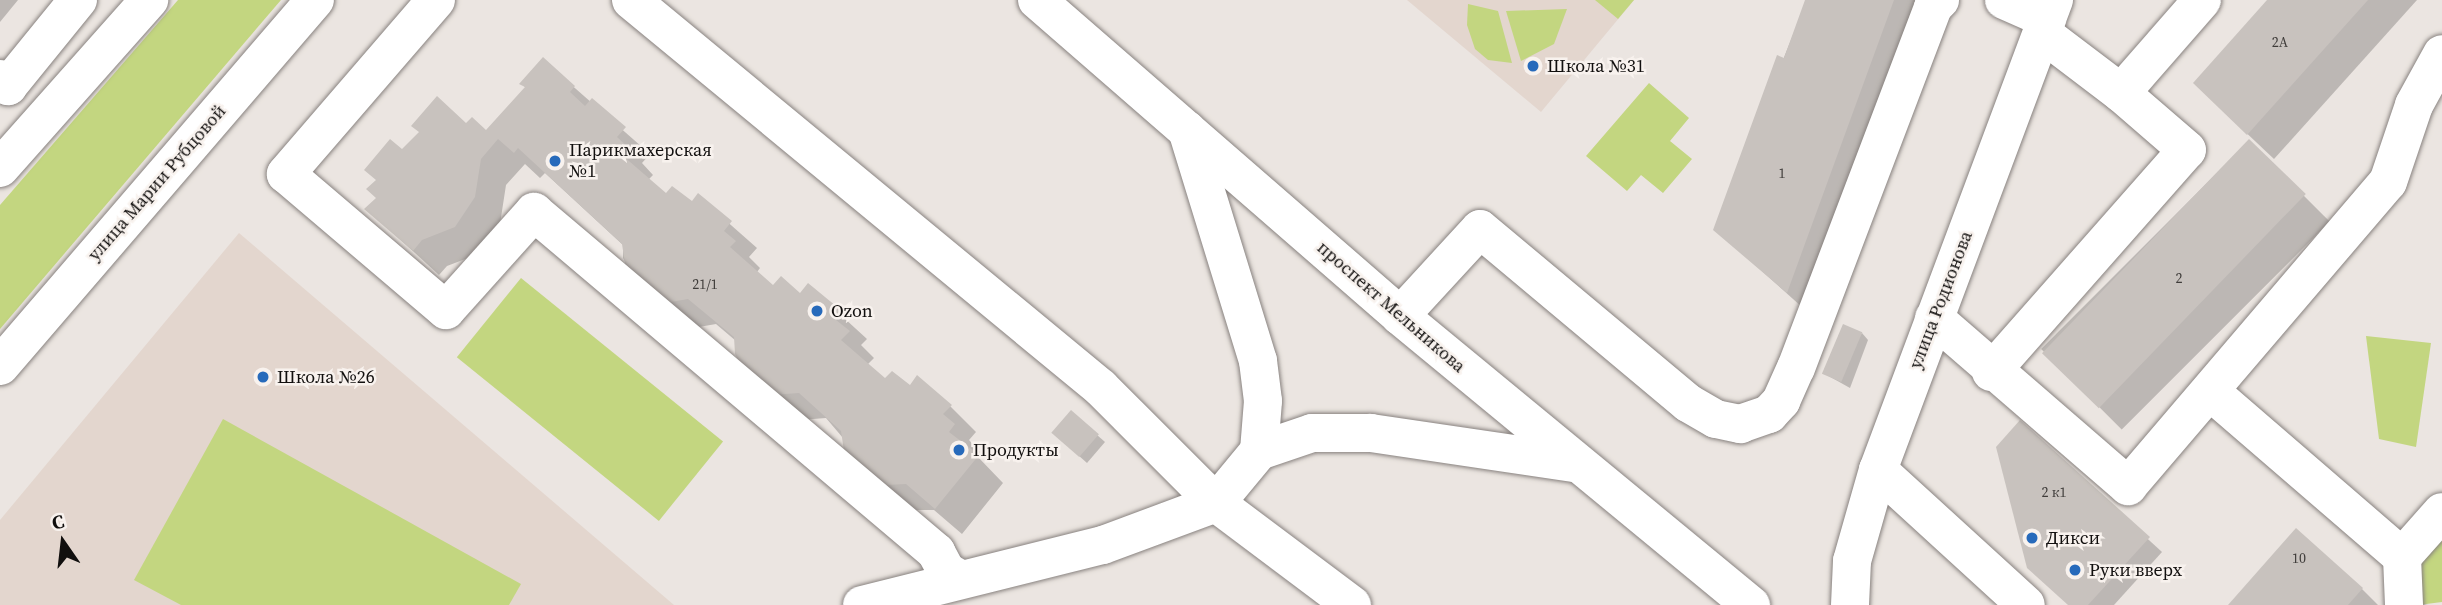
<!DOCTYPE html>
<html>
<head>
<meta charset="utf-8">
<style>
  body { margin:0 }
  #map { position:relative; width:2442px; height:605px; overflow:hidden; background:#ebe5e1; font-family:"Source Serif 4",serif }
  div>[style] { position:absolute }
  [style*='--x'] { left:calc(var(--x)*1px); top:calc(var(--y)*1px); width:calc(var(--w)*1px); rotate:calc(var(--a)*1deg) }
  .built>* { inset:0; background:#e3d6ce }
  .green>* { inset:0; background:#c3d680; transform-origin:0 0 }
  .shadow>* { inset:0; background:#0003; transform-origin:0 0 }
  .building>* { inset:0; background:#c8c2be; transform-origin:0 0 }
  .roads { filter:drop-shadow(0 0 2px #88827f) drop-shadow(0 0 2px #88827f) }
  .minor>* { height:38px; margin:-19px; padding:0 19px; transform-origin:19px; border-radius:19px; background:#fff }
  .dots>* { width:19px; height:19px; translate:-50% -50%; box-sizing:border-box; border:4px solid #f8f2ee; border-radius:50% }
  span { translate:-50% -50%; white-space:nowrap; text-align:center; line-height:1.15; -webkit-text-stroke:5px #f8f2ee; paint-order:stroke }
  .number-label { font-size:14px; color:#3f3c3a }
  .number-label span { -webkit-text-stroke-width:0 }
  .poi-label { font-size:18px; color:#110f0e }
  .left { translate:0 -50%; text-align:left }
  .street-label { font-size:18px; color:#110f0e }
  .north { position:absolute; left:28px; top:507px; width:70px; height:70px; -webkit-text-stroke:5px #f8f2ee; paint-order:stroke; rotate:346deg; font-size:19px; font-weight:700; line-height:28px; text-align:center; color:#110f0e }
  .north::after { content:''; display:block; margin:auto; width:24px; height:32px; background:#110f0e; clip-path:polygon(50% 0,100% 100%,50% 72%,0 100%) }
</style>
</head>
<body>
<div id="map">
  <div class="built">
    <div style="clip-path:polygon(1407px 0,1634px 0,1541px 112px)"></div>
    <div style="clip-path:polygon(239px 233px,674px 605px,0 605px,0 520px)"></div>
  </div>
  <div class="green">
    <div style="clip-path:polygon(178px 0,281px 0,0 329px,0 205px)"></div>
    <div style="clip-path:polygon(1595px 0,1634px 0,1618px 19px)"></div>
    <div style="clip-path:polygon(1468px 4px,1498px 11px,1512px 63px,1488px 60px,1475px 49px,1467px 25px)"></div>
    <div style="clip-path:polygon(1567px 9px,1554px 44px,1521px 61px,1506px 11px)"></div>
    <div style="clip-path:polygon(1649px 83px,1689px 118px,1670px 141px,1692px 159px,1663px 193px,1641px 175px,1627px 191px,1586px 156px)"></div>
    <div style="left:521px;top:278px;width:260px;height:102px;rotate:39deg"></div>
    <div style="clip-path:polygon(2366px 336px,2431px 343px,2416px 447px,2379px 439px)"></div>
    <div style="clip-path:polygon(223px 419px,521px 584px,509px 605px,181px 605px,134px 580px)"></div>
    <div style="clip-path:polygon(2442px 533px,2442px 602px,2418px 605px,2417px 561px)"></div>
  </div>
  <div class="shadow">
    <div style="clip-path:polygon(0 0,18px 0,0 22px)"></div>
    <div style="clip-path:polygon(1807px 0,1929px 0,1813px 317px,1715px 229px)"></div>
    <div style="clip-path:polygon(2269px 0,2417px 0,2274px 159px,2221px 109px)"></div>
    <div style="clip-path:polygon(543px 60px,650px 154px,642px 163px,653px 175px,648px 180px,666px 195px,692px 204px,698px 196px,757px 248px,749px 257px,760px 268px,757px 272px,773px 287px,800px 296px,808px 285px,867px 339px,861px 345px,874px 358px,867px 365px,885px 381px,950px 406px,976px 432px,969px 440px,980px 452px,977px 456px,1003px 483px,962px 534px,934px 510px,913px 510px,900px 505px,826px 418px,800px 420px,736px 341px,716px 324px,693px 328px,637px 281px,623px 258px,623px 245px,545px 173px,540px 178px,525px 164px,506px 185px,500px 224px,481px 253px,447px 266px,439px 275px,367px 209px,378px 199px,377px 181px,402px 152px,467px 125px,486px 132px,526px 88px,522px 84px)"></div>
    <div style="left:2249px;top:141px;width:114px;height:294px;rotate:45deg"></div>
    <div style="clip-path:polygon(1862px 333px,1868px 340px,1850px 388px,1825px 374px)"></div>
    <div style="clip-path:polygon(1071px 412px,1105px 442px,1087px 463px,1060px 439px)"></div>
    <div style="clip-path:polygon(2020px 422px,2162px 552px,2114px 605px,2069px 605px)"></div>
    <div style="clip-path:polygon(2362px 589px,2378px 605px,2230px 605px)"></div>
  </div>
  <div class="building">
    <div style="clip-path:polygon(1805px 0,1894px 0,1787px 293px,1713px 230px,1777px 55px,1784px 58px)"></div>
    <div style="clip-path:polygon(2267px 0,2368px 0,2247px 135px,2193px 83px)"></div>
    <div style="clip-path:polygon(543px 57px,575px 86px,570px 92px,585px 106px,592px 98px,626px 127px,617px 137px,629px 148px,622px 155px,666px 193px,672px 186px,692px 201px,698px 193px,732px 221px,724px 231px,736px 241px,730px 247px,773px 285px,781px 276px,800px 293px,808px 283px,842px 311px,836px 320px,850px 331px,841px 340px,885px 378px,892px 371px,910px 385px,917px 375px,952px 405px,943px 414px,955px 424px,949px 432px,979px 455px,935px 509px,906px 484px,886px 485px,844px 451px,841px 431px,799px 393px,772px 395px,748px 379px,735px 354px,734px 337px,688px 299px,665px 303px,626px 270px,622px 244px,518px 148px,514px 153px,498px 139px,481px 159px,475px 197px,455px 227px,422px 240px,413px 251px,364px 209px,376px 198px,366px 189px,376px 180px,364px 170px,390px 139px,402px 149px,419px 132px,411px 126px,437px 96px,466px 123px,472px 117px,486px 130px,525px 87px,519px 84px)"></div>
    <div style="left:2249px;top:139px;width:79px;height:298px;rotate:44deg"></div>
    <div style="left:1843px;top:324px;width:21px;height:54px;rotate:23deg"></div>
    <div style="left:1071px;top:410px;width:37px;height:30px;rotate:41deg"></div>
    <div style="clip-path:polygon(2020px 420px,2150px 537px,2088px 605px,2068px 605px,2027px 568px,1996px 447px)"></div>
    <div style="clip-path:polygon(2296px 528px,2363px 588px,2348px 605px,2228px 605px)"></div>
  </div>
  <div class="roads">
    <div class="minor">
      <div style="--x:436;--y:0;--w:230;--a:130.8"></div>
      <div style="--x:286;--y:174;--w:210;--a:40.4"></div>
      <div style="--x:446;--y:310;--w:132;--a:-48.1"></div>
      <div style="--x:534;--y:212;--w:527;--a:40.22"></div>
      <div style="--x:936;--y:552;--w:21;--a:62"></div>
      <div style="--x:946;--y:571;--w:16;--a:30"></div>
      <div style="--x:631;--y:0;--w:609;--a:39.54"></div>
      <div style="--x:1101;--y:388;--w:163;--a:45"></div>
      <div style="--x:1216;--y:503;--w:170;--a:36.9"></div>
      <div style="--x:1037;--y:0;--w:481;--a:41"></div>
      <div style="--x:1400;--y:316;--w:455;--a:39.5"></div>
      <div style="--x:2004;--y:0;--w:47;--a:23.8"></div>
      <div style="--x:0;--y:79;--w:11;--a:41"></div>
      <div style="--x:8;--y:86;--w:111;--a:-50.9"></div>
      <div style="--x:2121;--y:93;--w:123;--a:-48.9"></div>
      <div style="--x:1187;--y:130;--w:242;--a:72.9"></div>
      <div style="--x:1258;--y:361;--w:40;--a:82.9"></div>
      <div style="--x:1263;--y:401;--w:50;--a:94.6"></div>
      <div style="--x:0;--y:168;--w:225;--a:-48.4"></div>
      <div style="--x:1400;--y:316;--w:118;--a:-47.4"></div>
      <div style="--x:1480;--y:229;--w:271;--a:39.9"></div>
      <div style="--x:1688;--y:403;--w:32;--a:30"></div>
      <div style="--x:1716;--y:419;--w:25;--a:12"></div>
      <div style="--x:1740;--y:424;--w:31;--a:-19"></div>
      <div style="--x:1769;--y:414;--w:18;--a:-47"></div>
      <div style="--x:1781;--y:401;--w:36;--a:-66"></div>
      <div style="--x:1796;--y:368;--w:386;--a:-69.2"></div>
      <div style="--x:1933;--y:7;--w:10;--a:-45"></div>
      <div style="--x:1934;--y:318;--w:257;--a:40.9"></div>
      <div style="--x:2128;--y:486;--w:400;--a:-49.5"></div>
      <div style="--x:2388;--y:182;--w:81;--a:-71.3"></div>
      <div style="--x:2414;--y:105;--w:58;--a:-61.2"></div>
      <div style="--x:0;--y:366;--w:483;--a:-49.3"></div>
      <div style="--x:1991;--y:372;--w:296;--a:-48.6"></div>
      <div style="--x:2187;--y:150;--w:87;--a:-139.2"></div>
      <div style="--x:2121;--y:93;--w:99;--a:-142.8"></div>
      <div style="--x:2211;--y:392;--w:252;--a:40.8"></div>
      <div style="--x:2402;--y:557;--w:48;--a:87.6"></div>
      <div style="--x:1878;--y:470;--w:200;--a:42.4"></div>
      <div style="--x:2402;--y:557;--w:60;--a:-48.4"></div>
      <div style="--x:862;--y:605;--w:248;--a:-14"></div>
      <div style="--x:1103;--y:545;--w:121;--a:-20.4"></div>
      <div style="--x:1216;--y:503;--w:67;--a:-50.4"></div>
      <div style="--x:1259;--y:451;--w:56;--a:-18.8"></div>
      <div style="--x:1312;--y:433;--w:59;--a:0"></div>
      <div style="--x:1371;--y:433;--w:206;--a:8.4"></div>
      <div style="--x:1850;--y:605;--w:44;--a:-87.4"></div>
      <div style="--x:1852;--y:561;--w:95;--a:-74.1"></div>
      <div style="--x:1878;--y:470;--w:502;--a:-69.47"></div>
    </div>
  </div>
  <div class="dots">
    <div style="left:1533px;top:66px;background:#276abb"></div>
    <div style="left:555px;top:161px;background:#276abb"></div>
    <div style="left:817px;top:311px;background:#276abb"></div>
    <div style="left:263px;top:377px;background:#276abb"></div>
    <div style="left:959px;top:450px;background:#276abb"></div>
    <div style="left:2032px;top:538px;background:#276abb"></div>
    <div style="left:2075px;top:570px;background:#276abb"></div>
  </div>
  <div class="number-label">
    <span style="left:2280px;top:42px">2А</span>
    <span style="left:1782px;top:173px">1</span>
    <span style="left:2179px;top:278px">2</span>
    <span style="left:705px;top:284px">21/1</span>
    <span style="left:2054px;top:492px">2 к1</span>
    <span style="left:2299px;top:558px">10</span>
  </div>
  <div class="poi-label">
    <span class="left" style="left:1547px;top:66px">Школа №31</span>
    <span class="left" style="left:569px;top:161px">Парикмахерская<br>№1</span>
    <span class="left" style="left:831px;top:311px">Ozon</span>
    <span class="left" style="left:277px;top:377px">Школа №26</span>
    <span class="left" style="left:973px;top:450px">Продукты</span>
    <span class="left" style="left:2046px;top:538px">Дикси</span>
    <span class="left" style="left:2089px;top:570px">Руки вверх</span>
  </div>
  <div class="street-label">
    <span style="left:157px;top:183px;rotate:-49deg">улица Марии Рубцовой</span>
    <span style="left:1941px;top:300px;rotate:-69deg">улица Родионова</span>
    <span style="left:1391px;top:307px;rotate:41deg">проспект Мельникова</span>
  </div>
  <div class="north">С</div>
</div>
</body>
</html>
